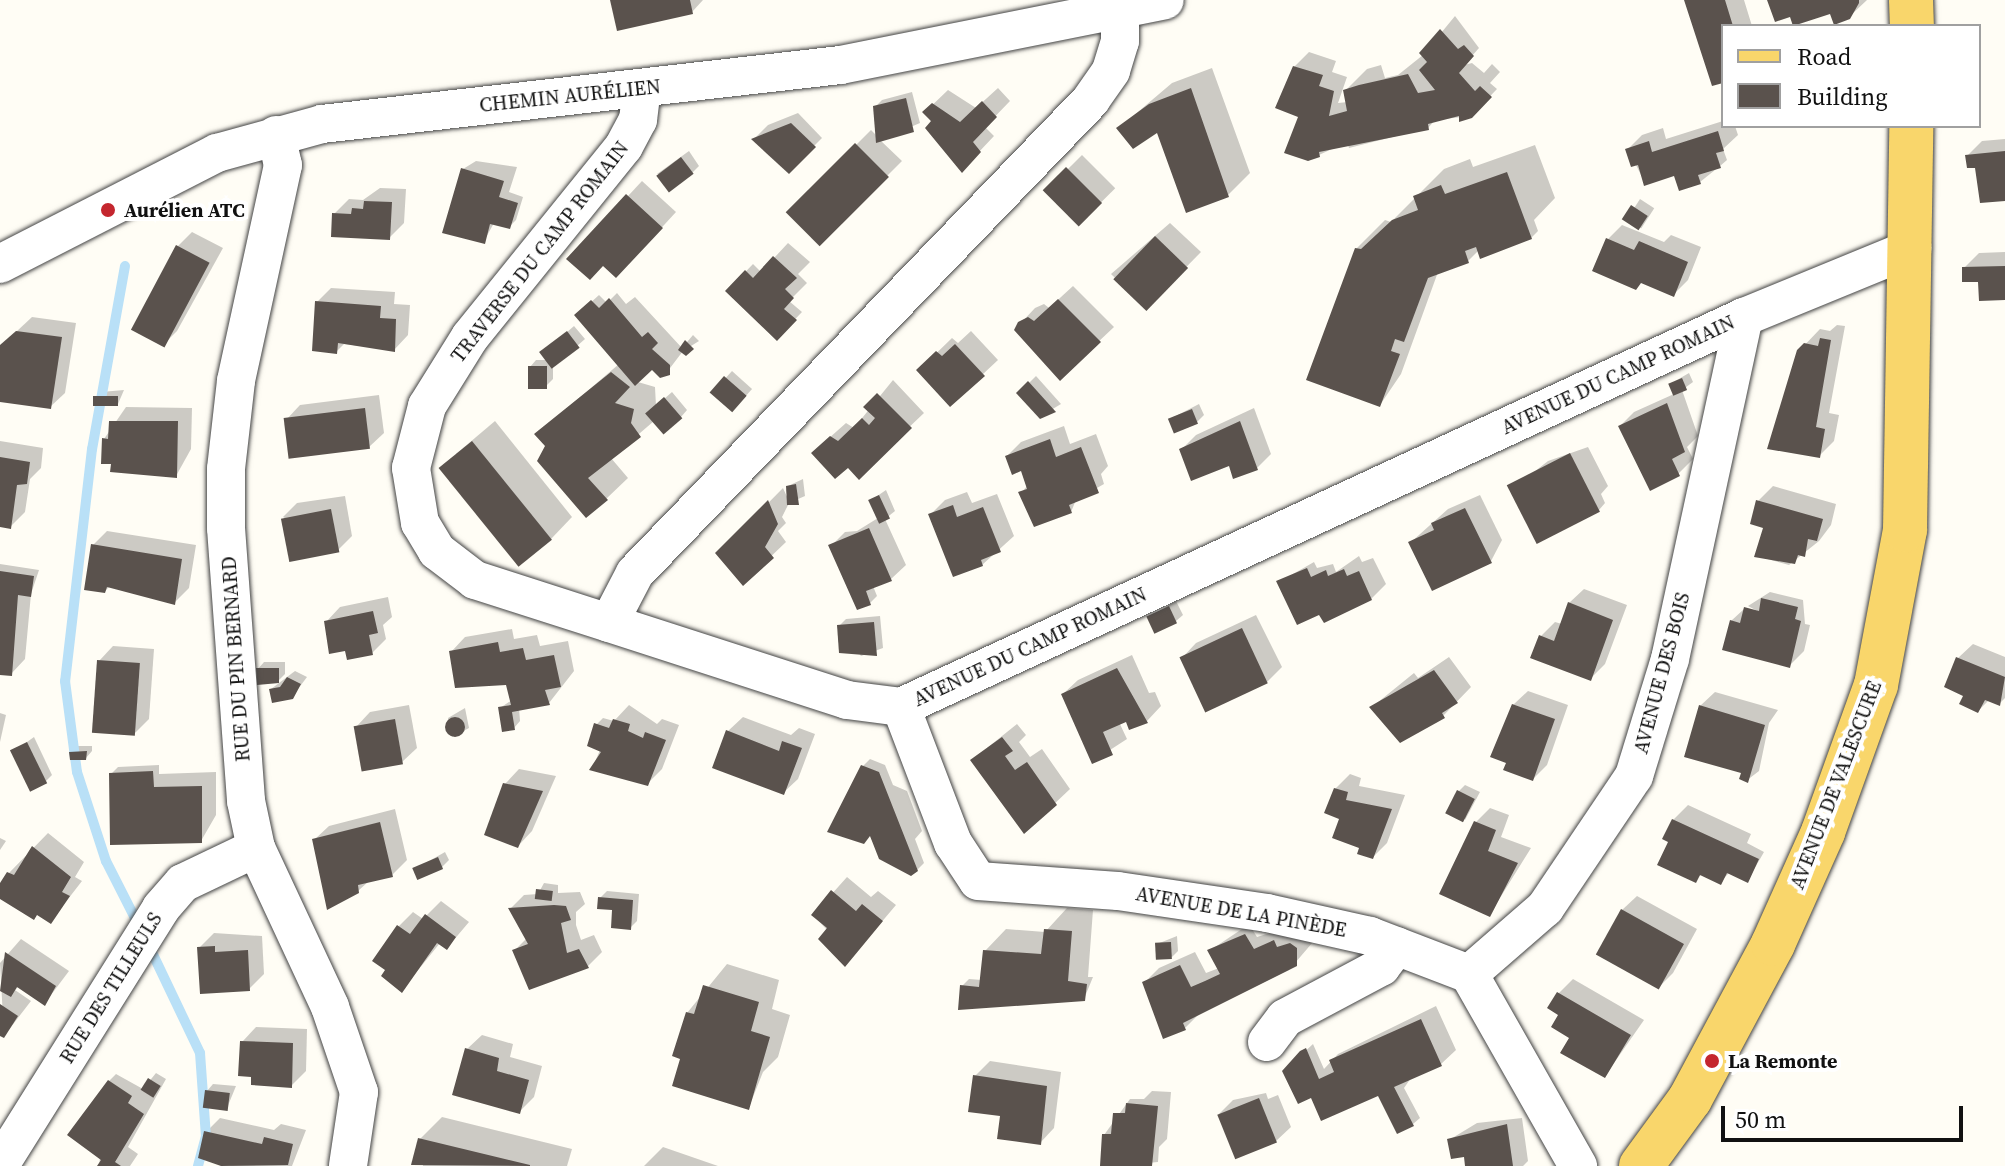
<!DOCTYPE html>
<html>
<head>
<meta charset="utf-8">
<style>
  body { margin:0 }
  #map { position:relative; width:2005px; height:1166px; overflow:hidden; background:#fffdf5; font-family:"Source Serif 4",serif }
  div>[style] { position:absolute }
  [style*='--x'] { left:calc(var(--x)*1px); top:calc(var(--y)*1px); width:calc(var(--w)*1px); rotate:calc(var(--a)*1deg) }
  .shadow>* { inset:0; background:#0003; transform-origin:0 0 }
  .stream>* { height:10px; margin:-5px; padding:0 5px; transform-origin:5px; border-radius:5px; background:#b9e0f7 }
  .building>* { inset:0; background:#5a524d; transform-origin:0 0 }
  .round { border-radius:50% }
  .roads { filter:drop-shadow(0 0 2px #444) drop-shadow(0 0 2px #444) }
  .minor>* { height:38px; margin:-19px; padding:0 19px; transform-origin:19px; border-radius:19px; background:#fff }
  .major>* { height:44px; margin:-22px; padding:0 22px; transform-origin:22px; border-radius:22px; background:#f9d66b }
  .dots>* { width:22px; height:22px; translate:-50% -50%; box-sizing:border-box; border:4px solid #fff; border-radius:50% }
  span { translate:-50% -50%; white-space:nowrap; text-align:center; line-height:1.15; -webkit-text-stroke:8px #fff; paint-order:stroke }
  .street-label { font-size:20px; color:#111 }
  .poi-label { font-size:20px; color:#111; font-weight:700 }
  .left { translate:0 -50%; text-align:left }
  .legend { position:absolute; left:1721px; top:24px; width:260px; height:104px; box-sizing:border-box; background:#fff; border:2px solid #a0a0a0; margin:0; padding:10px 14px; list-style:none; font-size:24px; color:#111 }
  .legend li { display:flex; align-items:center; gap:16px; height:40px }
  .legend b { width:40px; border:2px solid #a0a0a0 }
  .scale { position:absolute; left:1721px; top:1106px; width:242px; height:36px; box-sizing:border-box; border:4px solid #111; border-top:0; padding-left:10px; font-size:24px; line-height:28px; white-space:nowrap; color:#111; -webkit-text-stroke:6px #fff; paint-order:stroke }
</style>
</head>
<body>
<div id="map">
  <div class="shadow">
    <div style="clip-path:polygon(612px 0,703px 0,692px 12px)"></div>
    <div style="clip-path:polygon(1686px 0,1744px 0,1752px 26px,1723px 26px,1723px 80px)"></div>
    <div style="clip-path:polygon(1769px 0,1867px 0,1849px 17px,1832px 11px,1791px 14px)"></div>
    <div style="clip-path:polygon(1455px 16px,1479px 48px,1464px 65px,1472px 63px,1484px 73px,1492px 64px,1500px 72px,1490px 83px,1497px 89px,1471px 116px,1435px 120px,1428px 128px,1349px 148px,1347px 142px,1319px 155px,1300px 115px,1294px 67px,1309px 52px,1336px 61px,1332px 72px,1347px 77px,1338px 103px,1348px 102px,1345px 91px,1367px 69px,1381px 65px,1385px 78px,1398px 75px,1423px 55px)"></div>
    <div style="clip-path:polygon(1212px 68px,1250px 173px,1228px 195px,1158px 130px,1119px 128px,1172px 83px)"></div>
    <div style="clip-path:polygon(998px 88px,1010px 101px,985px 127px,994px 136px,962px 170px,925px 112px,948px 90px,976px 108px)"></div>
    <div style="clip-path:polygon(912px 92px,920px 123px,880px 140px,902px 161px,819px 244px,788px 213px,871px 130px,878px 137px,875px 107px,882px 100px)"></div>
    <div style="clip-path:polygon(798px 113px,822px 138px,789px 171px,754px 139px,768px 125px)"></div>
    <div style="clip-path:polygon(1723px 121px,1723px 126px,1735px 126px,1738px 135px,1723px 149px,1727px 160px,1720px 166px,1700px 182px,1675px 174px,1645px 183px,1628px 149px,1642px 135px,1663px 128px,1666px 139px)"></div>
    <div style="clip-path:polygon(2005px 139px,2005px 199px,1967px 156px,1982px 141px)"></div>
    <div style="clip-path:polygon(1535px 145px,1555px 198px,1534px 220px,1538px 231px,1531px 238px,1479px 250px,1468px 261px,1438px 272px,1401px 374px,1380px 405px,1356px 249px,1385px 220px,1391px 222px,1444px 169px,1470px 159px,1473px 167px)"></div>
    <div style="clip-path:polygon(689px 151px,699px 166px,692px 173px,657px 174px)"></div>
    <div style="left:1082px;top:155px;width:47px;height:50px;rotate:45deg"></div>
    <div style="clip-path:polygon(476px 161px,517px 167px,509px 192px,523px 197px,516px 220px,509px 227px,494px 223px,484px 241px,463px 169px)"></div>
    <div style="clip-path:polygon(642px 181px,676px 212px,631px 261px,628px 196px)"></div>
    <div style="clip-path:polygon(380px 188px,406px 189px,404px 223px,389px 238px,334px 214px,349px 199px,363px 200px)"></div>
    <div style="left:1640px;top:199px;width:17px;height:24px;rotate:33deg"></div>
    <div style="clip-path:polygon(1170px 223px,1201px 252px,1146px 308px,1111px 274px)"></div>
    <div style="clip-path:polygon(1622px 225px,1664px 242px,1671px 235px,1701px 247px,1688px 280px,1674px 294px,1608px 239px)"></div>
    <div style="clip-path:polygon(192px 232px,223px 248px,177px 331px,163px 345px,178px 246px)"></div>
    <div style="clip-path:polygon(788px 243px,810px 262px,798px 274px,807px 283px,789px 301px,802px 312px,777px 338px,727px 291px,753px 264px,761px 272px)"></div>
    <div style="clip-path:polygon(2005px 252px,2005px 298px,1964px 268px,1979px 253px)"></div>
    <div style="clip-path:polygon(1073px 286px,1114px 327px,1060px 378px,1020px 324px,1035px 308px,1044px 304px,1049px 308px)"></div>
    <div style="clip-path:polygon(331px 288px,395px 292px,394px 304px,410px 305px,408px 335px,394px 350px,344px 344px,336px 352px,317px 302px)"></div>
    <div style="clip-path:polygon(617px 293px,626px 304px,635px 297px,682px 348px,693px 335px,699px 341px,683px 351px,664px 376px,652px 368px,638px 382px,655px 387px,656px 406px,672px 392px,687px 410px,681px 417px,654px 421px,611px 458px,628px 478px,606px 499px,537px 434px,619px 364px,577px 315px,599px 295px,607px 303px)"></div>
    <div style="clip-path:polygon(32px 317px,76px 323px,65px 393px,50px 407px,0 400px,0 347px)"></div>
    <div style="clip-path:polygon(1837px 325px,1845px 326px,1829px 413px,1839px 415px,1834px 441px,1819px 456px,1799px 351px,1820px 329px,1830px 331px)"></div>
    <div style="clip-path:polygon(574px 326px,585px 339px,553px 367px,553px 379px,546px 386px,530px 367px,536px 360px,548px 360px,550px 347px)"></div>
    <div style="clip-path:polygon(971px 331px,998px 360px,950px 405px,919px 370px,952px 338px,958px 343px)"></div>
    <div style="left:732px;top:371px;width:27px;height:28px;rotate:42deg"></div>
    <div style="clip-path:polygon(1689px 373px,1693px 382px,1682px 390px,1698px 436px,1687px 447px,1693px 459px,1678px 474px,1620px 426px,1634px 412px,1674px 394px,1670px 384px)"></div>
    <div style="clip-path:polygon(1036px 376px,1061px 404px,1041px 416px,1019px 393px)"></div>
    <div style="clip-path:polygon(893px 380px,924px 413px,881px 454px,828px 439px,846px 423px,854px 428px)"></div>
    <div style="clip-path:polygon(124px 390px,118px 404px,95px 398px,101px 392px)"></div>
    <div style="clip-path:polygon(379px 395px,384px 433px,369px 447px,286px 420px,300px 405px)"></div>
    <div style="clip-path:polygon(1199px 404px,1204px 415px,1197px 422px,1170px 419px)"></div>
    <div style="clip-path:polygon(126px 407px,192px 408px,191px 449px,176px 476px,113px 465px,104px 439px)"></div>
    <div style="clip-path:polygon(1254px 408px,1271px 454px,1257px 468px,1181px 450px,1196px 435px)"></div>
    <div style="clip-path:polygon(495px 421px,572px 517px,551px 539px,456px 454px)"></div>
    <div style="clip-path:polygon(1064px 426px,1070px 444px,1096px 434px,1108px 466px,1101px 474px,1104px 484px,1076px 500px,1071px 512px,1021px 493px,1028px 485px,1022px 469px,1007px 456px,1021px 442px)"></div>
    <div style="clip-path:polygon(0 441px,43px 448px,41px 468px,30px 479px,25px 512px,10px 527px,0 525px)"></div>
    <div style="clip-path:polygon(1588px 447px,1608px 486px,1601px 494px,1605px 503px,1599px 510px,1511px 490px,1548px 461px)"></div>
    <div style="clip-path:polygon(803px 479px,805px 496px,789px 503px,782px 517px,786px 523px,778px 531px,786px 542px,743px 583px,718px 554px,783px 488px,788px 499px,788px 486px)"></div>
    <div style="clip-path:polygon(1773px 486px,1836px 504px,1831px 525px,1819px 541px,1789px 565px,1757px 556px,1765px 527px,1758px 501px)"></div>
    <div style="clip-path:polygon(886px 490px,895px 511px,885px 519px,906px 565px,891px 579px,873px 586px,877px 596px,870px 603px,831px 546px,845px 532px,857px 531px,878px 518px,870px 501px)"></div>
    <div style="clip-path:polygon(967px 492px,972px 503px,997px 494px,1014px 536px,982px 565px,930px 515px,945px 500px)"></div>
    <div style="clip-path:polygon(1480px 495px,1502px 540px,1491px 561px,1410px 543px,1448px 509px)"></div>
    <div style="clip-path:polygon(345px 496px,352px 536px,338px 550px,283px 517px,297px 503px)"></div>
    <div style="clip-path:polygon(107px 531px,196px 545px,189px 588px,174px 603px,110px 586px,105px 591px,93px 545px)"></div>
    <div style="clip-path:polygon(1359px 556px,1362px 562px,1373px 558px,1386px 584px,1371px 599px,1322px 616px,1279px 582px,1314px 562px,1317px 568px,1333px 564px,1336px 572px)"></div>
    <div style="clip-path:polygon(0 564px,39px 570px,31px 594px,25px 659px,11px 674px,0 673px)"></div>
    <div style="clip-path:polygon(1584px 589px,1627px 605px,1605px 664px,1590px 679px,1541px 636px,1555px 622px,1562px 624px,1569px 603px)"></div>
    <div style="clip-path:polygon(1770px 592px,1803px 600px,1805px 624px,1810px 625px,1804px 651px,1789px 666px,1731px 621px,1744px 609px,1761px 613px,1748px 606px)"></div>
    <div style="clip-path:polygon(388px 597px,392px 617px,383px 625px,386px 639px,372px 653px,347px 649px,326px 622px,340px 607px)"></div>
    <div style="clip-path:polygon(1176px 601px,1183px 615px,1176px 621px,1148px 618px)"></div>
    <div style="clip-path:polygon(1256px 615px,1282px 667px,1267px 682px,1182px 658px,1196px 643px)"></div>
    <div style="clip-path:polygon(880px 616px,883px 648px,861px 656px,839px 626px,846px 619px)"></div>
    <div style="clip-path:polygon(512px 629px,514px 639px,537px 635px,540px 646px,568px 641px,574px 671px,549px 703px,519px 708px,520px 721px,514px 728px,500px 708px,512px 700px,508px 682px,451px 652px,465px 637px)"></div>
    <div style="clip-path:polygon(1973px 644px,2005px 657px,2005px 698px,1999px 704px,1989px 700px,1978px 711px,1966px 695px,1958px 658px)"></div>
    <div style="clip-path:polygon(113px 646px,154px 649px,149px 719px,135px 733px,99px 661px)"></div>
    <div style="clip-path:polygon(1132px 655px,1149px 693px,1155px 692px,1161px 706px,1147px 721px,1119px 722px,1127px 739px,1093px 761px,1063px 694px,1078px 680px)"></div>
    <div style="clip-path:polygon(1449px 657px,1471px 687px,1443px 716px,1372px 707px,1414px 673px,1418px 678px)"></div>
    <div style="clip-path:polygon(264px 662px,285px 662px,285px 674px,278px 681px,258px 669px)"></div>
    <div style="clip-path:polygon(295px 671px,307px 677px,292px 697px,271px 689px)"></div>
    <div style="clip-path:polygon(1528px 691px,1568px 705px,1547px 765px,1533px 779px,1513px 705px)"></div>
    <div style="clip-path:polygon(1715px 692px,1778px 710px,1769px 723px,1759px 771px,1746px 781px,1700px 706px)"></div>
    <div style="clip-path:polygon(409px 705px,417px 748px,402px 762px,356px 727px,370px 712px)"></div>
    <div style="clip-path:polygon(629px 705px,657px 724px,662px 719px,679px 725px,662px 769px,647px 784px,592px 769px,600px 750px,596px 725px,603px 718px,614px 721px)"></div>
    <div style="clip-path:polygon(465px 708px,469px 728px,452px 737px,448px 718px)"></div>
    <div style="clip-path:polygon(0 713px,6px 715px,0 742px)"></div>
    <div style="clip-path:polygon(743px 717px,791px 735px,799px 728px,815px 734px,798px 779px,783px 793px,728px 731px)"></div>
    <div style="clip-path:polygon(1017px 724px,1026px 735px,1019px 742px,1030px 757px,1042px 749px,1070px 789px,1031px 826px,987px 748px)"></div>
    <div style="clip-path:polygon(34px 737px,52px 775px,46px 781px,13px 752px)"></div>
    <div style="clip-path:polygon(78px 746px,92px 746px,92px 751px,86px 758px,71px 753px)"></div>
    <div style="clip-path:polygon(870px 759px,885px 765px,893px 785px,907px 791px,922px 831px,915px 839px,924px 863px,917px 870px,880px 857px,870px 836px,863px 766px)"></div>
    <div style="clip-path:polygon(159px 765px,159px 774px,216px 772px,216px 815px,201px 841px,111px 774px,118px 767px)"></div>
    <div style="clip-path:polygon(519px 769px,556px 776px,532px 831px,518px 846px,505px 784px)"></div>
    <div style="clip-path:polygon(1350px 774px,1361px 778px,1359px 786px,1405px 795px,1387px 843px,1373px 857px,1341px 817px,1335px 789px)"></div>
    <div style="clip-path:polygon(1465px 785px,1480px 792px,1465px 820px,1458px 792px)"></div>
    <div style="clip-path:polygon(1688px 805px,1751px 834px,1747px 843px,1764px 852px,1748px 880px,1730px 872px,1720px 882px,1702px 874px,1695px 880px,1671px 842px,1673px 820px)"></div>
    <div style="clip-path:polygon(1490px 808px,1509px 815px,1501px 837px,1531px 848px,1490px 914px,1476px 822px)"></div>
    <div style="clip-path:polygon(395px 809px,407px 860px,392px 875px,369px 881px,358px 891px,314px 840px,329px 826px)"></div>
    <div style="clip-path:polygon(48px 833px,84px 862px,75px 877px,82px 881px,51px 921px,0 897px,9px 873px)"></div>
    <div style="clip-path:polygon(0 838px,6px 841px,0 850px)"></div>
    <div style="clip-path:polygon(445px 852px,449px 860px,442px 867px,415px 869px)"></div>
    <div style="clip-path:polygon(847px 877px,871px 897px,878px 891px,896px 905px,863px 944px,828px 931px,813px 915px)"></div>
    <div style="clip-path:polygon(544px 883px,558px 885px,558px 893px,580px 892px,585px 904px,576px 912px,576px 925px,581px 940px,594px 935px,602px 952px,588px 966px,514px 951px,527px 938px,510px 909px,524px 895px,538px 894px)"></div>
    <div style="clip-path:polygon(607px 891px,639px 894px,637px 921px,630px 928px,600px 898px)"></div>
    <div style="clip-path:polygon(1637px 896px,1697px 929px,1673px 973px,1659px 987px,1622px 910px)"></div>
    <div style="clip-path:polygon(441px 901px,469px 922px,447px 948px,440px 943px,402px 990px,398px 927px,413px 912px,423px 919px)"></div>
    <div style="clip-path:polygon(1067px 908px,1093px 910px,1088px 977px,1093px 977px,1084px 999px,961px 1008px,962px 986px,969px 979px,982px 980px,985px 951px,1006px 929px,1045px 932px)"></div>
    <div style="clip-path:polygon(1289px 927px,1313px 942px,1289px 970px,1199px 1014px,1185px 1028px,1144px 983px,1159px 968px,1195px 952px,1206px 973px,1219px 968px,1209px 951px,1242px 929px,1252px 929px,1257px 937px)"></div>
    <div style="clip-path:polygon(214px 933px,262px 936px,264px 974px,249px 989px,199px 948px)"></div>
    <div style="clip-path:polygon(1177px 936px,1178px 951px,1172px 957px,1157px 944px)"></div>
    <div style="clip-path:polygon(21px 939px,69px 971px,45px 1003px,19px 986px,15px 990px,31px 1001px,4px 1036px,0 963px)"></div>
    <div style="clip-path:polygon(727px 964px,779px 980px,772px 1009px,790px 1015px,778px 1057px,763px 1072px,749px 1107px,682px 1057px,687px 1013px)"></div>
    <div style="clip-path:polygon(1573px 979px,1644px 1020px,1605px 1076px,1572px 1038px,1561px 1014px,1558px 994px)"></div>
    <div style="clip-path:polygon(1436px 1006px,1456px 1050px,1441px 1064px,1411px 1078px,1404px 1088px,1420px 1118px,1413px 1124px,1379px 1094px,1312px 1095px,1284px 1071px,1313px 1044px,1324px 1069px,1338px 1054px)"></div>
    <div style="clip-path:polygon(256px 1027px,307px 1029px,306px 1071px,291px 1086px,242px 1042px)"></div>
    <div style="clip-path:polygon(482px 1035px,513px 1044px,510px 1057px,542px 1066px,534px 1097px,519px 1112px,467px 1049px)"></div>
    <div style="clip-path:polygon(990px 1061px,1061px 1072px,1054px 1128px,1040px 1143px,1002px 1114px,975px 1076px)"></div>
    <div style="clip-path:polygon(156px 1073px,166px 1079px,128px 1147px,138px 1154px,130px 1166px,99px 1166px,109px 1081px,116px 1074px,143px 1089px)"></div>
    <div style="clip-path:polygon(213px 1084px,236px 1086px,227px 1108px,207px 1091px)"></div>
    <div style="clip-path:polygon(1152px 1091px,1171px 1092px,1167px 1139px,1159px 1147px,1158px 1162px,1118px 1166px,1104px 1135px,1130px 1099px,1144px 1099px)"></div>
    <div style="clip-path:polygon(1266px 1093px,1268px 1099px,1278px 1095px,1291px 1127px,1276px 1141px,1235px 1156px,1219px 1114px,1233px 1100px)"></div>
    <div style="clip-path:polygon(442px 1117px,572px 1149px,567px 1166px,423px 1166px,420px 1139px)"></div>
    <div style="clip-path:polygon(220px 1118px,274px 1130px,281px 1124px,306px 1130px,292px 1166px,232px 1166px,200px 1156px,206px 1132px)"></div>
    <div style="clip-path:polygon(1522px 1118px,1528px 1161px,1523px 1166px,1467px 1166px,1465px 1152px,1449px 1140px,1477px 1123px)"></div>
    <div style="clip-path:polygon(663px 1147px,718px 1166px,644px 1166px)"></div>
  </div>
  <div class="stream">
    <div style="--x:125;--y:266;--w:186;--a:100.2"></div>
    <div style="--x:92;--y:449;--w:234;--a:96.6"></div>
    <div style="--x:65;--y:681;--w:92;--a:82.5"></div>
    <div style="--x:77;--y:772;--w:94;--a:72"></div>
    <div style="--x:106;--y:861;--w:73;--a:63.1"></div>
    <div style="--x:148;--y:944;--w:121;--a:64.5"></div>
    <div style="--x:200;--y:1053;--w:83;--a:85.9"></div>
    <div style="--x:206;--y:1136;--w:31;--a:105"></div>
  </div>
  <div class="building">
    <div style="clip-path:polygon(610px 0,690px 0,693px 14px,617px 31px)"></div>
    <div style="clip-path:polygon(1684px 0,1725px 0,1733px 26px,1723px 26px,1723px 83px,1712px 86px)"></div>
    <div style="clip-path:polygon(1767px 0,1859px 0,1859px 3px,1850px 19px,1834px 25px,1830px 14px,1793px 26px,1790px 17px,1775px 22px)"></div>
    <div style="clip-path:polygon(1440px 29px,1458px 49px,1464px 45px,1474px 56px,1459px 73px,1475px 91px,1480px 86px,1492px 97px,1472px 118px,1459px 122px,1459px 116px,1428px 124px,1429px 130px,1319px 152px,1320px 157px,1308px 161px,1284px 153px,1298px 117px,1275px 108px,1293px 66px,1323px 75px,1319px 86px,1334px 91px,1329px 116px,1347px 111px,1343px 90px,1359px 85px,1408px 74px,1418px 93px,1435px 90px,1419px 70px,1427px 62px,1419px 53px)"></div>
    <div style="clip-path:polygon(1191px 88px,1229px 197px,1186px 213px,1157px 133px,1133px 149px,1116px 128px,1149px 104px)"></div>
    <div style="clip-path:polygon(906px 98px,914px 132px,876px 143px,873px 106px)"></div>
    <div style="clip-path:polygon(982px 101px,997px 117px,973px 142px,981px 152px,962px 173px,925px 128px,931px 121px,922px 112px,932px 103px,960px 122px)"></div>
    <div style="clip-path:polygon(791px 123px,816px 147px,789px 174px,751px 139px)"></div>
    <div style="clip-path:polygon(1718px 131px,1724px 151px,1716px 153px,1721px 168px,1698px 175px,1701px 184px,1679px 191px,1674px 176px,1644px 186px,1638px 165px,1631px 167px,1625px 149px,1649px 141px,1652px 152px)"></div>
    <div style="left:855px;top:143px;width:48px;height:98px;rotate:45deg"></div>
    <div style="clip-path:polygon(2005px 151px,2005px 201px,1980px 203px,1975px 168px,1967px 168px,1965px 155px)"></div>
    <div style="left:681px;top:157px;width:21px;height:31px;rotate:53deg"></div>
    <div style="left:1066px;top:167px;width:51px;height:33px;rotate:45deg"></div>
    <div style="clip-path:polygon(461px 168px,504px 181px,499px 197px,518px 203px,510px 229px,490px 224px,485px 244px,442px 233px)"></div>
    <div style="clip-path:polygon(1507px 172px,1532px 239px,1480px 259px,1476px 247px,1465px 251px,1469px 263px,1428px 278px,1404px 342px,1395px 339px,1391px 351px,1400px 354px,1380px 407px,1306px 380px,1355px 248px,1361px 249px,1392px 220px,1418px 210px,1413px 196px,1441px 185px,1445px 194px)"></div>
    <div style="clip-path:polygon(626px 194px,663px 228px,616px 278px,603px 266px,590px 280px,566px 259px)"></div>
    <div style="clip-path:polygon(364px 201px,392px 202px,390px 240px,331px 237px,332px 213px,351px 214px,352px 208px,363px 209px)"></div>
    <div style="left:1631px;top:205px;width:20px;height:17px;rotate:33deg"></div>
    <div style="left:1155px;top:236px;width:46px;height:60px;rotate:44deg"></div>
    <div style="clip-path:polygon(1606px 238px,1634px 250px,1639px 241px,1688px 262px,1674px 297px,1641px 283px,1636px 290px,1592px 271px)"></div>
    <div style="left:176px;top:245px;width:38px;height:96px;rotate:28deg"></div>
    <div style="clip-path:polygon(773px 256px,797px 278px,785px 289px,794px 298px,784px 309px,797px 320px,777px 341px,725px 291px,745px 270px,753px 278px)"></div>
    <div style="clip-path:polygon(2005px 266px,2005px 300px,1979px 301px,1978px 282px,1962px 282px,1962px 267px)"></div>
    <div style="clip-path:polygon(609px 298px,642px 337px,648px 332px,658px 343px,652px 349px,670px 365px,670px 375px,660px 378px,652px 370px,635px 386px,574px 315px,591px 300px,599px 308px)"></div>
    <div style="clip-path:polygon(1058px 299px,1101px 342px,1060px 381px,1014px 330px,1018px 322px,1028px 317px,1034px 321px)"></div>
    <div style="clip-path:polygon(315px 301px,381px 306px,380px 318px,396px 319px,395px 352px,338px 343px,337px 354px,312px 351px)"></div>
    <div style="clip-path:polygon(16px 331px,62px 337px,51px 409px,0 402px,0 345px)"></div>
    <div style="left:567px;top:331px;width:21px;height:35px;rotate:53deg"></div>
    <div style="clip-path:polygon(1820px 338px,1831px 340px,1816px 427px,1825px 429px,1820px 458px,1767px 449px,1797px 350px,1804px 343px,1818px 346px)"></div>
    <div style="clip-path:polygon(685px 340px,694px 349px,686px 356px,678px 350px)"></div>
    <div style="clip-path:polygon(955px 344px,985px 376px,950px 407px,916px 370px,936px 351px,942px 356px)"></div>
    <div style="left:528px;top:366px;width:19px;height:23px"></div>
    <div style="clip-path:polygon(611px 372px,630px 387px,615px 403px,634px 409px,631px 423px,641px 437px,588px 478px,608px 500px,586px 518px,537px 461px,545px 446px,534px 434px)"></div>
    <div style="left:724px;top:376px;width:30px;height:22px;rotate:41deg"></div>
    <div style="left:1682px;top:378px;width:13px;height:15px;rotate:67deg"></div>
    <div style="clip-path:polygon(1028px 381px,1056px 412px,1040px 419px,1016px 393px)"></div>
    <div style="clip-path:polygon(877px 393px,912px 428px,859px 480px,848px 468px,835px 479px,811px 453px,830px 436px,838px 441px,862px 418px,869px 425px,875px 418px,863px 407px)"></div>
    <div style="left:118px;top:396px;width:10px;height:25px;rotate:90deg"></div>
    <div style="left:664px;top:397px;width:28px;height:25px;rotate:49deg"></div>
    <div style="clip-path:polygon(1667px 403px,1685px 452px,1672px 459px,1680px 476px,1650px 491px,1618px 426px)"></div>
    <div style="left:365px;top:408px;width:41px;height:82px;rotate:83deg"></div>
    <div style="left:1192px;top:409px;width:16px;height:26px;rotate:68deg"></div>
    <div style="clip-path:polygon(109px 421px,178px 421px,177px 478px,110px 472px,111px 464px,101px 464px,102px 438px,108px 439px)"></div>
    <div style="clip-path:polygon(1240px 421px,1258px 470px,1233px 479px,1229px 466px,1191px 481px,1179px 449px)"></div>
    <div style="clip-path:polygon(1050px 439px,1056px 457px,1081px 447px,1099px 493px,1069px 505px,1072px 513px,1034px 527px,1018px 492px,1027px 489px,1021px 471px,1012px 475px,1005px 456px)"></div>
    <div style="left:472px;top:441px;width:127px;height:43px;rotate:51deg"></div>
    <div style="left:1570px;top:453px;width:66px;height:71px;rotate:63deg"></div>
    <div style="clip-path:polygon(0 457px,30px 462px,27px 484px,17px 485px,11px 529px,0 527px)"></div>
    <div style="clip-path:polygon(796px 484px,799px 505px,787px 505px,786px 486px)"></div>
    <div style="left:879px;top:495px;width:26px;height:12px;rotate:65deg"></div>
    <div style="clip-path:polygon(768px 500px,778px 524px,765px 547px,774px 558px,743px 586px,715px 553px)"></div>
    <div style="clip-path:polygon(1756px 500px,1823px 519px,1817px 541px,1808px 539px,1805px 557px,1798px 555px,1795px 564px,1754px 557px,1763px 528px,1750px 524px)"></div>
    <div style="clip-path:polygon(953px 505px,957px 517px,983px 507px,1001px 552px,981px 560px,983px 566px,953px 577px,928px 514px)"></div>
    <div style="clip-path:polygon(1465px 508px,1492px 563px,1432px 591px,1408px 542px,1434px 530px,1431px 523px)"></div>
    <div style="left:331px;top:509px;width:44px;height:51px;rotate:79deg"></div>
    <div style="clip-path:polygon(869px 528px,892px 581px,866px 591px,871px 605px,857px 610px,828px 545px)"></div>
    <div style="clip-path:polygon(91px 544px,182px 559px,175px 605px,107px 587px,105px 593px,84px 590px)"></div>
    <div style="clip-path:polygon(1307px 568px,1311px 577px,1326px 570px,1328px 576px,1344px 569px,1347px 576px,1359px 571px,1372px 600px,1324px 623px,1319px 615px,1297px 625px,1276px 581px)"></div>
    <div style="clip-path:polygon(0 571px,34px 576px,31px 597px,18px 595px,12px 676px,0 675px)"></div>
    <div style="clip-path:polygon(1761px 598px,1798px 607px,1795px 619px,1801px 621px,1790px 668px,1722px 650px,1730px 620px,1740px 623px,1744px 607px,1759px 611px)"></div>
    <div style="clip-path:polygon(1568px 602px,1613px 620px,1591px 681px,1530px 658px,1539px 635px,1554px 641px)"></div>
    <div style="left:1169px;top:606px;width:19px;height:25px;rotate:65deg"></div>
    <div style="clip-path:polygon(373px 611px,378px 633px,369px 635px,373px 655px,347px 660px,345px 651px,329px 654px,324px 621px)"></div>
    <div style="clip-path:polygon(874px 622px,877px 656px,839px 653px,837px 625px)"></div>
    <div style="left:1242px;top:628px;width:61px;height:69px;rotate:65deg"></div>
    <div style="clip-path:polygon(498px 642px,500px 652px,523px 648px,526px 660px,554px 655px,561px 687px,545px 690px,550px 705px,512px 712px,515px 730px,502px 732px,498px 707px,511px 705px,506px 685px,455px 688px,449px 651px)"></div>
    <div style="clip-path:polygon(1956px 657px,2005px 677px,2000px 706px,1985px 700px,1978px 713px,1959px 704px,1963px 696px,1944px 687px)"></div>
    <div style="left:97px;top:660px;width:43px;height:73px;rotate:4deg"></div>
    <div style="clip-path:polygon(256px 668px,279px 668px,279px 683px,257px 685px)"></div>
    <div style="clip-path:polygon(1117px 668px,1148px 723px,1129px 730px,1126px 722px,1103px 732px,1113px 755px,1092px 764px,1061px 694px)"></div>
    <div style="clip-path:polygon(1434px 670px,1458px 703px,1442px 713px,1445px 718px,1400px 743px,1369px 707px)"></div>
    <div style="clip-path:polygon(287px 677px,301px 684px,293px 699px,272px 703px,269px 689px,280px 687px)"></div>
    <div style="clip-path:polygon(1512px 704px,1555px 719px,1533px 781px,1503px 770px,1506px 763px,1490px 757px)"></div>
    <div style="clip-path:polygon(1699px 705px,1765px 725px,1748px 783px,1739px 779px,1741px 773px,1684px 757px)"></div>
    <div class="round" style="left:445px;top:717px;width:20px;height:20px"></div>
    <div style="left:395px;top:719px;width:46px;height:42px;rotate:80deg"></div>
    <div style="clip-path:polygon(613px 719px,630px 724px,628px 731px,643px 738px,645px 732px,666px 740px,648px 786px,589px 770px,601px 752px,587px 746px,594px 723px,609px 728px)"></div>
    <div style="clip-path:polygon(726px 730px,779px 751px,782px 741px,802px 748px,784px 795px,712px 768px)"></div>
    <div style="clip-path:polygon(1002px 737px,1013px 751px,1005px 756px,1015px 770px,1027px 762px,1057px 805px,1024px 834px,970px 760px)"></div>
    <div style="left:27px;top:742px;width:46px;height:19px;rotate:64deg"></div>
    <div style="clip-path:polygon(87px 751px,86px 760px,70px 760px,69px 752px)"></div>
    <div style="clip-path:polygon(861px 765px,879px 772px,918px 871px,911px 876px,879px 859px,870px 836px,864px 844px,827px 832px)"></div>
    <div style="clip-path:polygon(153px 771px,154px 787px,202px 786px,202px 843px,110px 845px,109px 773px)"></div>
    <div style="clip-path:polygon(503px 783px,543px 791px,518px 848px,484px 835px)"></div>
    <div style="clip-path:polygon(1334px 788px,1348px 792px,1346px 800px,1392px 809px,1373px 859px,1357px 854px,1359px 848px,1332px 838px,1339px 819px,1324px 813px)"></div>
    <div style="left:1457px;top:790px;width:20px;height:26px;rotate:27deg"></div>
    <div style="clip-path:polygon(1672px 819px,1759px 859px,1748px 883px,1727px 873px,1721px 885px,1700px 875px,1696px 883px,1657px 865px,1668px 842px,1662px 839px)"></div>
    <div style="clip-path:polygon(1474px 821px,1496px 830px,1488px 851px,1518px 863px,1490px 917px,1439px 894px)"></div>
    <div style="clip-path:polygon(380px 822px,393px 877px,358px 885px,359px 893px,327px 910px,312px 839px)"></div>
    <div style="clip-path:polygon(32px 846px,71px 877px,62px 892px,70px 896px,51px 924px,37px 915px,34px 920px,0 899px,0 883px,7px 872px,14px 875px)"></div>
    <div style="left:438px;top:857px;width:13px;height:28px;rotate:67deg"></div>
    <div style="left:536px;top:889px;width:17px;height:10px;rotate:7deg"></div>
    <div style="clip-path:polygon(831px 890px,856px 911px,862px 904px,883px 921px,845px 967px,818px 939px,827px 928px,811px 915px)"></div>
    <div style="clip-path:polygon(598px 897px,633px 900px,631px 930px,611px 928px,612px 910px,597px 909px)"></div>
    <div style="clip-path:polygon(554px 905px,566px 906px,571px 920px,561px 923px,567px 953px,579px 949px,589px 968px,529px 990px,512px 950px,528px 944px,508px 908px)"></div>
    <div style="left:1621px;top:909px;width:72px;height:52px;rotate:29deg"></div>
    <div style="clip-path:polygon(425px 914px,456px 937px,447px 950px,437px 943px,402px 993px,381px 976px,385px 970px,372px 961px,397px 925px,410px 934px)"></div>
    <div style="clip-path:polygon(1044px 929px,1072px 931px,1068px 981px,1087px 984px,1085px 1001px,958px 1010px,960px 985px,979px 987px,983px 950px,1041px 954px)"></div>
    <div style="clip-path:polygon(1245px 934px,1254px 949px,1274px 940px,1277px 947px,1290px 943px,1297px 948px,1297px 966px,1183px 1023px,1186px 1030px,1163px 1039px,1142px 982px,1180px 965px,1191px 987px,1205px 981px,1220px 974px,1207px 950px)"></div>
    <div style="left:1171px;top:942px;width:17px;height:16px;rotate:87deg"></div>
    <div style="clip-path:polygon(215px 946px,215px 952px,248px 950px,250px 991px,200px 994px,197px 947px)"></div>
    <div style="clip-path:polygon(5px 952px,56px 986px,45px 1006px,17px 987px,11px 997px,0 991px)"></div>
    <div style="clip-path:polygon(703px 985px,759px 1002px,751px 1031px,770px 1037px,749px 1110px,672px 1086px,680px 1059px,672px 1056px,686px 1012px,694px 1014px)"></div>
    <div style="clip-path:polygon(1557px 992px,1631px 1035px,1605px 1078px,1560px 1053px,1569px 1038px,1551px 1027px,1558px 1015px,1547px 1008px)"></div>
    <div style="clip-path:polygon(0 1004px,18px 1016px,4px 1038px,0 1036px)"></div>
    <div style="clip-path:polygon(1421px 1019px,1442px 1066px,1394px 1087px,1414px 1126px,1397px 1134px,1378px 1096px,1321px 1121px,1311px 1098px,1298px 1104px,1282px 1071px,1300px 1051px,1306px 1048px,1319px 1079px,1334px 1072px,1329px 1060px)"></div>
    <div style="clip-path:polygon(240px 1041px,293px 1043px,292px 1088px,251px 1085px,251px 1077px,238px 1076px)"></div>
    <div style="clip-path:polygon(465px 1048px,499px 1058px,497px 1071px,529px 1080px,520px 1114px,452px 1095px)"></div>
    <div style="clip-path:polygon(973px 1075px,1047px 1086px,1041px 1145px,997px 1139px,1000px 1116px,968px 1112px)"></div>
    <div style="left:148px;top:1078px;width:15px;height:14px;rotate:32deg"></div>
    <div style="clip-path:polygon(108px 1080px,132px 1096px,128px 1103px,144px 1114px,115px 1162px,121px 1166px,97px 1166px,101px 1160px,67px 1135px)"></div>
    <div style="left:205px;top:1090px;width:25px;height:18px;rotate:7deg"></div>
    <div style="left:1259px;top:1098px;width:48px;height:45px;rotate:68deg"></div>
    <div style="clip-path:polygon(1126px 1103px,1158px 1106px,1152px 1166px,1100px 1166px,1102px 1134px,1111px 1134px,1113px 1113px,1125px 1113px)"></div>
    <div style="clip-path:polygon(1507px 1124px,1513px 1166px,1465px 1166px,1464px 1157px,1451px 1159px,1447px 1139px)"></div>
    <div style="clip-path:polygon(204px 1131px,262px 1144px,264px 1137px,293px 1144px,288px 1165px,221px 1166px,198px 1158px)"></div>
    <div style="clip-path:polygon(418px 1138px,530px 1165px,530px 1166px,411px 1165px)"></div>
  </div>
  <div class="roads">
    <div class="minor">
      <div style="--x:1120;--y:11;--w:30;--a:90"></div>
      <div style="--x:1120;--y:41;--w:31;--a:107"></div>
      <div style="--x:1111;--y:71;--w:35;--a:125"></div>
      <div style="--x:1091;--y:100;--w:657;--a:133.95"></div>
      <div style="--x:635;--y:573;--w:56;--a:117.5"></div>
      <div style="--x:609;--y:623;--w:250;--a:17.9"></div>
      <div style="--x:847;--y:700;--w:54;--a:7.4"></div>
      <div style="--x:901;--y:707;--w:929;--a:-24.83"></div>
      <div style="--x:1744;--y:317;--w:182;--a:-22.3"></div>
      <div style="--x:276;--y:135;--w:31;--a:77"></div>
      <div style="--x:283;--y:165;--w:221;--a:102.3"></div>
      <div style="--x:236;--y:381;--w:89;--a:96.5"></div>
      <div style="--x:226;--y:469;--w:59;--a:90"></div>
      <div style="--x:226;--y:528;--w:274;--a:85.8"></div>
      <div style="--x:246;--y:801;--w:48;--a:78"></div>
      <div style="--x:256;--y:848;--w:175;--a:65"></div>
      <div style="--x:330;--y:1007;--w:90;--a:71.2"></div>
      <div style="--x:359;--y:1092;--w:75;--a:98.5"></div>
      <div style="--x:0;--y:264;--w:244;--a:-27.1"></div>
      <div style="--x:217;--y:153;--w:109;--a:-15.4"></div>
      <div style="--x:322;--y:124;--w:522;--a:-6.49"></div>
      <div style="--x:841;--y:65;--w:330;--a:-11.3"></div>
      <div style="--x:609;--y:623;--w:141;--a:-162.2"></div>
      <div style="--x:475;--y:580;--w:48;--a:-142.7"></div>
      <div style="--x:437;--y:551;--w:33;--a:-121"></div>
      <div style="--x:420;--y:523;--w:56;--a:-99.3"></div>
      <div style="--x:411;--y:468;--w:64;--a:-75.5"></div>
      <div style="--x:427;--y:406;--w:81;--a:-58.1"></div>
      <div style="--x:470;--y:337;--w:245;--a:-51.1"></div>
      <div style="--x:624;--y:146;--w:30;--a:-62"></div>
      <div style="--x:638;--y:120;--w:31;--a:-83"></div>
      <div style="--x:901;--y:707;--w:146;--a:69.1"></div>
      <div style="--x:953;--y:843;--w:45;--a:56.7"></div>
      <div style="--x:978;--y:881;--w:140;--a:4.1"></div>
      <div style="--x:1118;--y:891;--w:151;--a:8.4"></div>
      <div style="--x:1267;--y:913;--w:106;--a:12.6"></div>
      <div style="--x:1370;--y:936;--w:106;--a:21"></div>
      <div style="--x:1469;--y:974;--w:221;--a:60.4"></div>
      <div style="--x:1469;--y:974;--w:101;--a:-41"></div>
      <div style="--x:1545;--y:908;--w:159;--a:-56"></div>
      <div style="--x:1634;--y:776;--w:122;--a:-72.9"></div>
      <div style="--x:1670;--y:659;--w:350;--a:-77.8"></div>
      <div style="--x:1267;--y:1042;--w:30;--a:-53"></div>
      <div style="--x:1285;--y:1018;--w:109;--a:-28"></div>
      <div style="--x:1381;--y:967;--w:26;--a:-53"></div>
      <div style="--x:0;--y:1165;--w:303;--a:-57.9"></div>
      <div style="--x:161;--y:908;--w:33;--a:-49"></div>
      <div style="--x:183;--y:883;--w:81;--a:-25.6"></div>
    </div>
    <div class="major">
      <div style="--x:1911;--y:0;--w:26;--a:88"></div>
      <div style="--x:1641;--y:1166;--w:83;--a:-53.8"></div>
      <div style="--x:1690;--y:1099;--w:176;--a:-61.8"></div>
      <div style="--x:1773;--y:944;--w:123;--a:-65.9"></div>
      <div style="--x:1823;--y:832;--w:156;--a:-70.2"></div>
      <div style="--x:1876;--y:685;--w:158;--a:-79.4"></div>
      <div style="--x:1905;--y:530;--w:404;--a:-89.1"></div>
    </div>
  </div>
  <div class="dots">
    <div style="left:108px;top:210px;background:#c4262e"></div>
    <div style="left:1712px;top:1061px;background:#c4262e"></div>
  </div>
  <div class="street-label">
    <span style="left:570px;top:96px;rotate:-6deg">CHEMIN AURÉLIEN</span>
    <span style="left:540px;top:252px;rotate:-52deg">TRAVERSE DU CAMP ROMAIN</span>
    <span style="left:1618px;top:375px;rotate:-25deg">AVENUE DU CAMP ROMAIN</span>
    <span style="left:1030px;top:647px;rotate:-25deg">AVENUE DU CAMP ROMAIN</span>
    <span style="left:236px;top:659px;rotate:-94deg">RUE DU PIN BERNARD</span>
    <span style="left:1662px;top:673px;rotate:-75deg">AVENUE DES BOIS</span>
    <span style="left:1836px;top:785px;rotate:-69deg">AVENUE DE VALESCURE</span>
    <span style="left:1241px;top:912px;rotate:10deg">AVENUE DE LA PINÈDE</span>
    <span style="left:111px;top:988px;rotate:-58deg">RUE DES TILLEULS</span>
  </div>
  <div class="poi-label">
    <span class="left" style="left:124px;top:210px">Aurélien ATC</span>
    <span class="left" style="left:1728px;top:1061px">La Remonte</span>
  </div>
  <ul class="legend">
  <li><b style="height:10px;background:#f9d66b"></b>Road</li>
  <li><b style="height:22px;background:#5a524d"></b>Building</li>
  </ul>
  <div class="scale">50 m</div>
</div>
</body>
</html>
